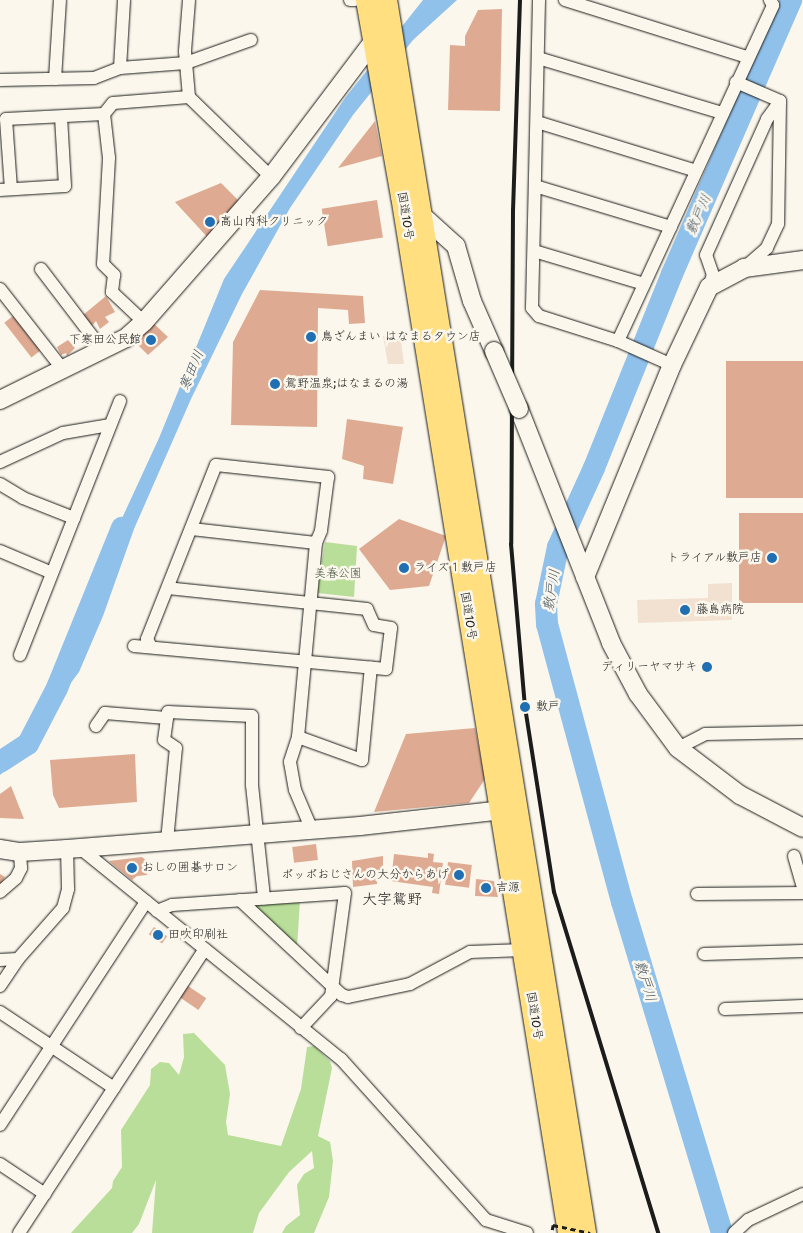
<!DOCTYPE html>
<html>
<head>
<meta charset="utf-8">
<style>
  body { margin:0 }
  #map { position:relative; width:803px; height:1233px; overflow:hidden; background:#fbf7ec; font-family:"Shantell Sans","Klee One",sans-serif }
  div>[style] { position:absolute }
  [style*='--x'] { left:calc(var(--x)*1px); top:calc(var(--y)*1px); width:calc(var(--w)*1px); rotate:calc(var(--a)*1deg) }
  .built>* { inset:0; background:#f2e0d1 }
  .green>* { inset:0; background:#b9de99 }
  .water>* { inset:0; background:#90c1eb }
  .river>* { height:22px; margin:-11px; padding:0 11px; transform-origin:11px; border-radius:11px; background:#90c1eb }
  .building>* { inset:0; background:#deab92; transform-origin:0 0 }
  .roads { filter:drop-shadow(0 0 1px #1c1c1c) drop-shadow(0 0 1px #1c1c1c) }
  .street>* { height:12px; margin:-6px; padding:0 6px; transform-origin:6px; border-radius:6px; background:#fbf7ec }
  .secondary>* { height:18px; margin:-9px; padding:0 9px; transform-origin:9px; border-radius:9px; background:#fbf7ec }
  .highway>* { height:22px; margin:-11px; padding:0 11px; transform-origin:11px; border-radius:11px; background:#ffdf80 }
  .rail>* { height:4px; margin:-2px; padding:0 2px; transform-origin:2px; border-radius:2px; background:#1c1c1c }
  .path-bridge>* { height:2.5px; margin-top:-1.25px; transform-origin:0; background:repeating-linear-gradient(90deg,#1c1c1c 0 5px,transparent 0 9px) }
  .bridges { filter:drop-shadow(0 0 1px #1c1c1c) drop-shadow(0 0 1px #1c1c1c) }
  .secondary-bridge>* { height:18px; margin:-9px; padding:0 9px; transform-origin:9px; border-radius:9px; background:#fbf7ec }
  .dots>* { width:14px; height:14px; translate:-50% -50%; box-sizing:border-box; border:2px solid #fbf7ec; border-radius:50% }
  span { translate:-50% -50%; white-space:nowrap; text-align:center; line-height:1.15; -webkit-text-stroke:5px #fbf7ec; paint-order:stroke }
  .street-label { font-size:12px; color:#1c1c1c }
  .poi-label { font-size:12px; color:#1c1c1c }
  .left { translate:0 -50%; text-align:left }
  .right { translate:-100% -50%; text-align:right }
  .park-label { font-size:12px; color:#4b5642 }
  .water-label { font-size:14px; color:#455664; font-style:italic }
  .quarter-label { font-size:15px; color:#1c1c1c }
</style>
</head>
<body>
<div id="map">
  <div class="built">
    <div style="clip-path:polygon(400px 334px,404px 364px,388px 364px,383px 336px)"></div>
    <div style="clip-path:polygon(732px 583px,732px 620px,638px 623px,637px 600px,708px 598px,708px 584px)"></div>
  </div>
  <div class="green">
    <div style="clip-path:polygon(325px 542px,357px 546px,354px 597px,317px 593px)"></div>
    <div style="clip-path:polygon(300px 900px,297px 948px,252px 907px,255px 903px)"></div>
    <div style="clip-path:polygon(194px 1033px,225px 1065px,230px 1094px,226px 1122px,228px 1135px,281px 1146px,301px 1089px,307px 1047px,314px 1046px,330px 1061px,332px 1068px,318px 1136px,330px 1142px,333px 1161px,329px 1197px,314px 1233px,282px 1233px,286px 1226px,300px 1215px,297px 1185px,304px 1174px,314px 1168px,312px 1151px,289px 1172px,259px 1213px,253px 1233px,152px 1233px,156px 1180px,139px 1224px,132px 1233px,71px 1233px,112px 1188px,113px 1181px,122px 1167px,121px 1130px,150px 1085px,151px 1069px,160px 1062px,169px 1063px,179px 1075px,184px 1057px,183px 1034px)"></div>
  </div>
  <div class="water">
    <div style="clip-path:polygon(423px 0,457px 0,413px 40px,353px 115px,290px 208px,242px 294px,191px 399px,134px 529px,103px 616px,79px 672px,49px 712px,26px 753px,0 775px,0 768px,17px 755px,27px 741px,84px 644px,105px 593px,112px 545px,118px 527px,159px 438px,224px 279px,345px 98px)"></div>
  </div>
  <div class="river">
    <div style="--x:0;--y:762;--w:33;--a:-33"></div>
    <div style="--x:28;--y:744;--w:63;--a:-62.6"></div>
    <div style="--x:57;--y:688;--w:173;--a:-67.9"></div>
    <div style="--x:722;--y:1233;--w:346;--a:-106.8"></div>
    <div style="--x:622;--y:902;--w:288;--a:-105.1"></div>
    <div style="--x:547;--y:624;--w:20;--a:-93"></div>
    <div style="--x:546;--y:604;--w:58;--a:-78.1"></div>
    <div style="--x:558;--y:547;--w:87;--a:-65.5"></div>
    <div style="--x:594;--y:468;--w:209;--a:-68.1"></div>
    <div style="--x:672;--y:274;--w:299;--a:-66.5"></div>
  </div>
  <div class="building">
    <div style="clip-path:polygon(502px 9px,500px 111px,448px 110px,450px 45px,465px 46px,465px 36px,478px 10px)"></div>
    <div style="clip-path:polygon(375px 121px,382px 156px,338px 168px)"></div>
    <div style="clip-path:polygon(221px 183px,242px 204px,210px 240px,175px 202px)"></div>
    <div style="left:377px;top:200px;width:38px;height:56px;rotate:81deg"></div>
    <div style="clip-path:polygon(260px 290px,363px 296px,365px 323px,349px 324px,348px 310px,318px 308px,317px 427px,231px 425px,233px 342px)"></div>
    <div style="clip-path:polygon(106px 296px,115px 312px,105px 317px,109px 322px,100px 329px,96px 321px,91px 327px,83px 315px)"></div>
    <div style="left:13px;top:316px;width:44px;height:11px;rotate:52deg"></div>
    <div style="clip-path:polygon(151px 321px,168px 337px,148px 355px,135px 342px,144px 322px)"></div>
    <div style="clip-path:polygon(68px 340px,75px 348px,67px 356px,66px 353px,61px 355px,57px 347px)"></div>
    <div style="left:803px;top:361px;width:137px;height:77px;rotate:90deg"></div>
    <div style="clip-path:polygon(347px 419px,403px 427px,393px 484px,363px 479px,364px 466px,342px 459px)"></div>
    <div style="left:739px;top:513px;width:64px;height:90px"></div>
    <div style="clip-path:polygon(399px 519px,446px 536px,429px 586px,390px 590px,359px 549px)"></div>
    <div style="clip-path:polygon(475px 728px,485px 779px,469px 803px,374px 812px,406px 734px)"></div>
    <div style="clip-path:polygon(135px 754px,137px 802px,59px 808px,53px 795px,50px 760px)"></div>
    <div style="clip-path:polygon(11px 786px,24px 819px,0 818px,0 794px)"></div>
    <div style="left:316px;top:844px;width:16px;height:24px;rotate:83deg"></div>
    <div style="clip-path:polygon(428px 853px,434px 854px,433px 862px,443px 863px,439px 894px,432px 893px,433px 887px,391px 881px,394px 854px,428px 858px)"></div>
    <div style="clip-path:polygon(383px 856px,383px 871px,378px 871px,377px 884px,353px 887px,352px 861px)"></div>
    <div style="clip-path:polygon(142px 857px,147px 861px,147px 875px,137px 876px,132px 880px,109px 861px)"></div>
    <div style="left:448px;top:862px;width:24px;height:23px;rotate:7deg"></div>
    <div style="clip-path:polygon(0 874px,5px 877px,0 885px)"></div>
    <div style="clip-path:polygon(476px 879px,494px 881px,498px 897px,475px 896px)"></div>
    <div style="left:154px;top:927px;width:16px;height:9px;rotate:35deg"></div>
    <div style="left:188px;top:986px;width:22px;height:14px;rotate:34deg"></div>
  </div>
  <div class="roads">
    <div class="street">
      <div style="--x:350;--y:0;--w:5;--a:0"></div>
      <div style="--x:539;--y:0;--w:308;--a:91.3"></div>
      <div style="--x:532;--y:308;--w:11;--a:49"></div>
      <div style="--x:539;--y:316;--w:83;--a:17.6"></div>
      <div style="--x:618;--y:341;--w:59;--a:24"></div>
      <div style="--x:565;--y:0;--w:191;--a:17.4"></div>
      <div style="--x:538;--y:58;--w:193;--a:16.6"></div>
      <div style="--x:120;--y:68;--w:68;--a:-86.6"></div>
      <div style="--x:55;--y:79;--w:79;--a:-86.4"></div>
      <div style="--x:0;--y:80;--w:94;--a:-1.2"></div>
      <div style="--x:94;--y:78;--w:28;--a:-21"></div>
      <div style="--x:120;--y:68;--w:66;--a:-4.3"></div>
      <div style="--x:186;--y:63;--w:69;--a:-19.5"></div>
      <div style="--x:736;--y:82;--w:48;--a:23.4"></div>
      <div style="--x:780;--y:101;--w:123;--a:90.9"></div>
      <div style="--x:778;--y:224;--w:26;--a:115"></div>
      <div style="--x:767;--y:248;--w:30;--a:139"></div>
      <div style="--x:189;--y:97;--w:46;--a:-95"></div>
      <div style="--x:185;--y:51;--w:51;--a:-85.5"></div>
      <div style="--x:104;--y:114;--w:44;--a:83.5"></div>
      <div style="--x:109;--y:158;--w:106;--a:93.2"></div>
      <div style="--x:103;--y:264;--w:16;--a:45"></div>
      <div style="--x:114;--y:275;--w:17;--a:97"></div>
      <div style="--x:112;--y:292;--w:44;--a:43.2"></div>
      <div style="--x:537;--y:122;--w:166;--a:17.1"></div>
      <div style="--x:535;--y:186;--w:142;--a:16.8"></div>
      <div style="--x:11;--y:189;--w:70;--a:-94.1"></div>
      <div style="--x:6;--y:119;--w:98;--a:-2.9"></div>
      <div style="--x:104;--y:114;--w:14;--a:-51"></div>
      <div style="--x:113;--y:103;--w:76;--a:-4.5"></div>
      <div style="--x:189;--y:97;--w:115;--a:44.3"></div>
      <div style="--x:0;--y:190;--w:65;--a:-3.5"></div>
      <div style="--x:65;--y:186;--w:69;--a:-93.3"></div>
      <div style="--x:534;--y:251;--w:115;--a:16.7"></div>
      <div style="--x:41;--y:269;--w:101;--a:52.7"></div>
      <div style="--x:709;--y:287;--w:13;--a:-72"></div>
      <div style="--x:713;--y:275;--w:21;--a:-109"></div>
      <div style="--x:706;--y:255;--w:149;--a:-65.8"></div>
      <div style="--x:767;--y:119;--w:22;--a:-54"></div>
      <div style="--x:0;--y:289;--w:99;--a:52"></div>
      <div style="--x:618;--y:341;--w:370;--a:-65.2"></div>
      <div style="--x:773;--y:5;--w:6;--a:-121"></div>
      <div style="--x:0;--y:462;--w:69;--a:-24.7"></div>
      <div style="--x:63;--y:433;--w:48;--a:-9.7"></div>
      <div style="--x:0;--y:484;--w:27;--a:31"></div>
      <div style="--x:23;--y:498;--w:55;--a:21.4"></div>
      <div style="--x:191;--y:529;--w:126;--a:6.4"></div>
      <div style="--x:0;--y:551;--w:56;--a:22.9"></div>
      <div style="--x:134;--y:646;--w:253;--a:5.2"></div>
      <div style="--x:386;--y:669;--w:41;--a:-83"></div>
      <div style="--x:391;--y:628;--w:17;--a:-170"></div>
      <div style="--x:374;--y:625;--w:17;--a:-114"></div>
      <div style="--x:367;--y:609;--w:200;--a:-174"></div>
      <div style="--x:151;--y:647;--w:9;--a:-117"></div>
      <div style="--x:147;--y:639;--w:187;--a:-68.4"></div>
      <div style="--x:216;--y:465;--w:113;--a:6.1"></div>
      <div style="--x:328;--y:477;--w:54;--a:97.4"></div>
      <div style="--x:321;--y:531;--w:13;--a:113"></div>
      <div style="--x:316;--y:543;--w:195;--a:95.3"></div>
      <div style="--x:298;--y:737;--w:26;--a:108"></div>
      <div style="--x:290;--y:762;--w:28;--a:80"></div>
      <div style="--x:295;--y:790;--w:43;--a:67"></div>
      <div style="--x:20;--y:655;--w:273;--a:-68.5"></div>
      <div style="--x:96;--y:726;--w:16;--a:-55"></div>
      <div style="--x:105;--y:713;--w:62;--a:4.6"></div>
      <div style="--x:298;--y:737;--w:68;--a:19.8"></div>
      <div style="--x:362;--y:760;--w:93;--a:-84.5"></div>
      <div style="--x:678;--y:748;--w:30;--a:-27"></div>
      <div style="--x:705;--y:734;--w:98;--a:-1.2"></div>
      <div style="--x:167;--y:841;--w:93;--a:-84.5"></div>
      <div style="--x:176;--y:748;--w:14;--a:-146"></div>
      <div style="--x:164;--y:740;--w:28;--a:-82"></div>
      <div style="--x:168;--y:712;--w:84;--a:2.7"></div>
      <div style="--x:252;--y:716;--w:69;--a:90"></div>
      <div style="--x:252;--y:785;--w:114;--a:83.9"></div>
      <div style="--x:80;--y:848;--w:336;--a:39"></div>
      <div style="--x:341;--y:1059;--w:217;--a:48"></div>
      <div style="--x:486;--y:1220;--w:43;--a:17.6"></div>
      <div style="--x:794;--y:856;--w:32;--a:74"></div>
      <div style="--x:0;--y:892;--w:21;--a:-41"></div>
      <div style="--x:16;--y:878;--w:11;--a:-63"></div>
      <div style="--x:21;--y:868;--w:16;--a:-94"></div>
      <div style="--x:697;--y:894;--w:106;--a:-0.5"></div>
      <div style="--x:240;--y:900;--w:139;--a:43"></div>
      <div style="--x:342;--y:995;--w:6;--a:18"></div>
      <div style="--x:348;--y:997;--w:63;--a:-11.8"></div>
      <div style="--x:410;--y:984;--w:68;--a:-28.1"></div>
      <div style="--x:470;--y:952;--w:53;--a:-2.2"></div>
      <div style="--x:157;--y:911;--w:16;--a:-22"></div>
      <div style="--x:172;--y:905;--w:173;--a:-4"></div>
      <div style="--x:345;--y:893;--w:104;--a:97.7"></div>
      <div style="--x:331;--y:996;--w:44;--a:133.2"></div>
      <div style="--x:704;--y:954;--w:99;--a:-1.7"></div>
      <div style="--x:0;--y:960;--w:18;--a:-3"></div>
      <div style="--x:0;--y:986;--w:32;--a:-56"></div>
      <div style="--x:18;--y:959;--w:68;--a:-48.6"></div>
      <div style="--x:63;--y:908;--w:20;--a:-75"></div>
      <div style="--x:68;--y:889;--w:40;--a:-91.4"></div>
      <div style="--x:725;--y:1009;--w:78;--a:-2.2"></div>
      <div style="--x:0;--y:1012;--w:137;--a:33.7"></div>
      <div style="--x:0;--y:1125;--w:267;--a:-56.8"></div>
      <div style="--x:0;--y:1164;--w:54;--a:33.7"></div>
      <div style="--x:19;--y:1233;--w:339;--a:-56.8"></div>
      <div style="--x:734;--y:1233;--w:19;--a:-43"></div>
      <div style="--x:748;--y:1220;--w:61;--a:-25.3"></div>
    </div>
    <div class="secondary">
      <div style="--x:416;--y:210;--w:54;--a:42"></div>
      <div style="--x:456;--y:246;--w:57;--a:73.8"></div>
      <div style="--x:472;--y:301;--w:55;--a:66.3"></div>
      <div style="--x:0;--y:400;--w:140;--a:-26.2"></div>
      <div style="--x:126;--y:338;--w:24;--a:-42"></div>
      <div style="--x:144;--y:322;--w:193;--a:-48.8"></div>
      <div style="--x:271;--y:177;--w:178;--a:-53"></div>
      <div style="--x:519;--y:409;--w:251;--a:68.5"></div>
      <div style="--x:611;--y:643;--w:58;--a:62.1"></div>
      <div style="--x:638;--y:694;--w:67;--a:53.5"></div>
      <div style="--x:678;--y:748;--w:78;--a:37.2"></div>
      <div style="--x:740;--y:795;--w:71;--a:27.6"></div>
      <div style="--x:585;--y:577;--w:229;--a:-67.7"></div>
      <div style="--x:672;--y:365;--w:86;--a:-64.6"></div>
      <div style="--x:709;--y:287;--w:40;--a:-28"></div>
      <div style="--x:744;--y:268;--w:60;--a:-7.7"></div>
      <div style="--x:0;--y:849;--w:20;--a:9"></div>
      <div style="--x:20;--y:852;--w:47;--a:-3.7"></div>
      <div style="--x:67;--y:849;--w:294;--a:-4.5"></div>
      <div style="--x:360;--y:826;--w:153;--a:-6.4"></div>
    </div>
    <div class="highway">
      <div style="--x:367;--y:0;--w:199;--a:79.9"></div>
      <div style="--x:402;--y:196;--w:1050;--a:80.85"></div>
      <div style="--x:386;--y:0;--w:1249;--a:80.83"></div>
    </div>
  </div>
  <div class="rail">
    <div style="--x:520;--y:0;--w:210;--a:91.9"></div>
    <div style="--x:513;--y:210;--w:334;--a:90.3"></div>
    <div style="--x:511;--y:544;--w:164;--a:85.1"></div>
    <div style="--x:525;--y:707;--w:187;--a:81.1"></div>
    <div style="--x:554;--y:892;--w:357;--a:73"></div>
  </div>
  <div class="path-bridge">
    <div style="--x:552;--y:1230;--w:5;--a:-79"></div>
    <div style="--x:553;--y:1225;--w:38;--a:12"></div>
  </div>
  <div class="bridges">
    <div class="secondary-bridge">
      <div style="--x:494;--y:351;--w:63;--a:66.7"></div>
    </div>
  </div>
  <div class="dots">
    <div style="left:210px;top:222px;background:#1f6fb2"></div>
    <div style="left:311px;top:337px;background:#1f6fb2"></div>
    <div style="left:151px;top:340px;background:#1f6fb2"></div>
    <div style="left:275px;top:384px;background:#1f6fb2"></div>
    <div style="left:772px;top:558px;background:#1f6fb2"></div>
    <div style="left:404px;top:568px;background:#1f6fb2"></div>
    <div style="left:685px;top:610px;background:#1f6fb2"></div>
    <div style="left:707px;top:667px;background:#1f6fb2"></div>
    <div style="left:525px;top:707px;background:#1f6fb2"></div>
    <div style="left:132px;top:868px;background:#1f6fb2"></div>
    <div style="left:459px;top:875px;background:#1f6fb2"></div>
    <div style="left:486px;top:888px;background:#1f6fb2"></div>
    <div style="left:158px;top:935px;background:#1f6fb2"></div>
  </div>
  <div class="street-label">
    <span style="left:405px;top:216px;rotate:81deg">国道10号</span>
    <span style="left:468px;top:616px;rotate:81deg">国道10号</span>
    <span style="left:534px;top:1016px;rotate:81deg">国道10号</span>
  </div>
  <div class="poi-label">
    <span class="left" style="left:220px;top:222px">高山内科クリニック</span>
    <span class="left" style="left:321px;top:337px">鳥ざんまい はなまるタウン店</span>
    <span class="right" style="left:141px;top:340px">下寒田公民館</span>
    <span class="left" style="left:285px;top:384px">鴛野温泉;はなまるの湯</span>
    <span class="right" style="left:762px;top:558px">トライアル敷戸店</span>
    <span class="left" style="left:414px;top:568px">ライズ１敷戸店</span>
    <span class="left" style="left:696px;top:610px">藤島病院</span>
    <span class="right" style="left:697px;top:667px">ディリーヤマサキ</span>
    <span class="left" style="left:536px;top:707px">敷戸</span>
    <span class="left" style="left:142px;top:868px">おしの囲碁サロン</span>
    <span class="right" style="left:449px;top:875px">ポッポおじさんの大分からあげ</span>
    <span class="left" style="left:496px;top:888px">吉源</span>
    <span class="left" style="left:168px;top:935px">田吹印刷社</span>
  </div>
  <div class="park-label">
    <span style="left:338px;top:574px">美春公園</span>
  </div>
  <div class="water-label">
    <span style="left:698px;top:214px;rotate:-66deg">敷戸川</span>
    <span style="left:191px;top:370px;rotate:-67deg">寒田川</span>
    <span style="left:551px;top:590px;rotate:-81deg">敷戸川</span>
    <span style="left:646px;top:981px;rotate:73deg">敷戸川</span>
  </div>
  <div class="quarter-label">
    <span style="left:392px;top:900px">大字鴛野</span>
  </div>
</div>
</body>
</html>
